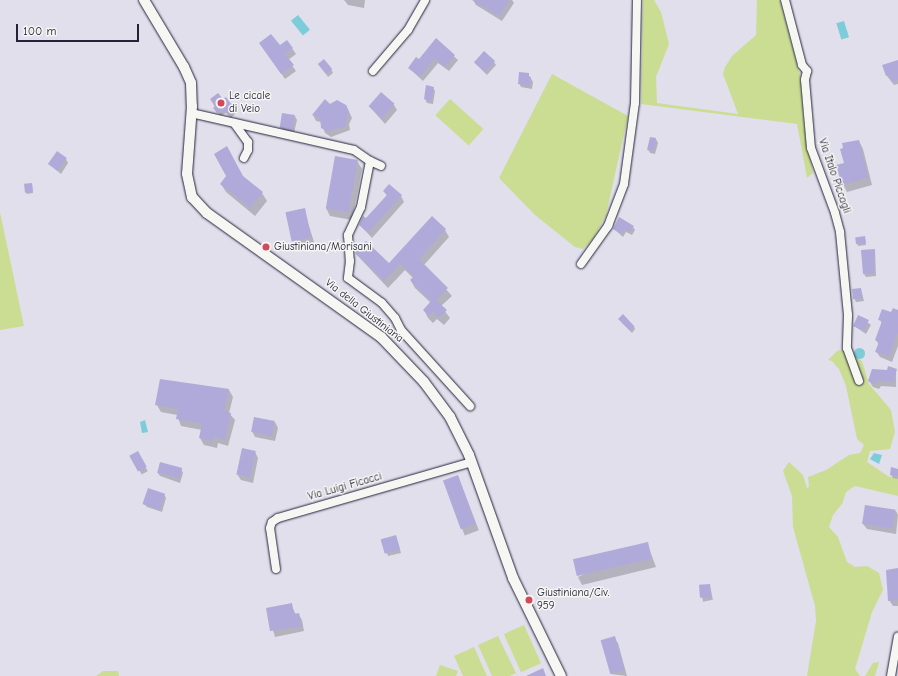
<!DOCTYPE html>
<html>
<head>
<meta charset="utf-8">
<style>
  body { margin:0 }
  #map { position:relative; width:898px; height:676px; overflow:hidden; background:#e1dfeb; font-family:"Comic Neue",sans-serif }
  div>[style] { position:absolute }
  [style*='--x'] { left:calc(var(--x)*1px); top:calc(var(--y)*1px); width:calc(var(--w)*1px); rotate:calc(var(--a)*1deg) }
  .green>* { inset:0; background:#cbdd92; transform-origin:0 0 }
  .water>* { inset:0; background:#7cccd9; transform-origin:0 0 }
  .round { border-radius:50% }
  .shadow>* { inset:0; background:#0003; transform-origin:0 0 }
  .building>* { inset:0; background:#b0aadb; transform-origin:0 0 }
  .roads { filter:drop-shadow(0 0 1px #22223b) drop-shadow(0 0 1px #22223b) }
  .minor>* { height:8px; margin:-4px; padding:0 4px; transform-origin:4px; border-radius:4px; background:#f6f6f2 }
  .tertiary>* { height:10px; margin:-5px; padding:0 5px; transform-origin:5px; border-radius:5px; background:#f6f6f2 }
  .dots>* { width:11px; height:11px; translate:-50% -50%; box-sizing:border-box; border:2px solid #f6f6f2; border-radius:50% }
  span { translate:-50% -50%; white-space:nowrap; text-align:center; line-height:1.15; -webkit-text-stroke:3px #f6f6f2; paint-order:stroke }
  .poi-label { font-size:11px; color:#22223b }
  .left { translate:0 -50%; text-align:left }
  .street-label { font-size:11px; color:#22223b }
  .scale { position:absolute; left:16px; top:24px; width:123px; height:18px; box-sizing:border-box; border:2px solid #22223b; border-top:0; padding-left:5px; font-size:12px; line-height:14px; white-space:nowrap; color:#22223b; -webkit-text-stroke:3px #f6f6f2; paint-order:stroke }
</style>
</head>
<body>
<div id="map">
  <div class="green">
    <div style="clip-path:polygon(643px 0,654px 0,661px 12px,669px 44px,656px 77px,657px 103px,738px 114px,723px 74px,725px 67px,732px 56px,756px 35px,757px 0,780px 0,801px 79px,803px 116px,813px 173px,807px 178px,797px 124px,641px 104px)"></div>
    <div style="clip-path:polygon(552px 74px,628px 116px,606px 215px,593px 239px,583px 249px,575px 247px,535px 215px,499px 178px)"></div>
    <div style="left:450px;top:99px;width:45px;height:22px;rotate:42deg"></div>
    <div style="clip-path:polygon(0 212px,24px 326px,0 330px)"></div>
    <div style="clip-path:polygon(844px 349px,862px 361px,869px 384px,891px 410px,895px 432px,890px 449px,870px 451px,867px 462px,888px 476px,898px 479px,898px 496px,855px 486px,846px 492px,842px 504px,833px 515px,829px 527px,838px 537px,847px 562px,855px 567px,867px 566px,879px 573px,883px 590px,872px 612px,855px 669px,860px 676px,807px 676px,816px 621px,815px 606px,793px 527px,792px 496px,783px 471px,789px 462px,803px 475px,807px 488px,809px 487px,808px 477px,826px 470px,849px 455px,860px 453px,864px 445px,857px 439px,846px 386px,839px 369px,832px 361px,828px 360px,837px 351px)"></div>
    <div style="left:524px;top:625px;width:42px;height:22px;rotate:66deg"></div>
    <div style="clip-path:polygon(498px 636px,516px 673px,510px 676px,492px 676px,478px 645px)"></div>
    <div style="clip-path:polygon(474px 647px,487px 676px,463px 676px,454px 656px)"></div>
    <div style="clip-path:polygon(879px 662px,875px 676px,865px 676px,873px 663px)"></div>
    <div style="clip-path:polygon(440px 665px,458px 671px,456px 676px,436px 676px)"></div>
    <div style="clip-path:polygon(103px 671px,118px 671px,119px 676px,96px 676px)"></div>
  </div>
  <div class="water">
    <div style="left:298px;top:15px;width:19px;height:9px;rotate:51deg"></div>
    <div style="left:844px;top:21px;width:17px;height:8px;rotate:73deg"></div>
    <div class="round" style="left:853.5px;top:347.5px;width:11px;height:11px"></div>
    <div style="clip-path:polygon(145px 420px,148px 432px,142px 433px,140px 422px)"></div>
    <div style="clip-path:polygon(874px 453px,882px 455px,879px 464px,870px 459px)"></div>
  </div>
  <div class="shadow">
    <div style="clip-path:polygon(344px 0,365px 0,364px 8px,348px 5px)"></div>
    <div style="clip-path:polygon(473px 0,512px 0,514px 3px,502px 21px,476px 5px)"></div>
    <div style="clip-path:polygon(436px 40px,458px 60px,449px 71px,438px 63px,423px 81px,409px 68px,419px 60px)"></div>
    <div style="clip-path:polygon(287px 41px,296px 54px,288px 60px,296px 71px,285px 79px,260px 43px,279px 47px)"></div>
    <div style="clip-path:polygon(898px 61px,898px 84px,894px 85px,887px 76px,884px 66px)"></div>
    <div style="clip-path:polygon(494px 62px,496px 65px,487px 75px,475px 63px)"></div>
    <div style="clip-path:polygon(322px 68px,331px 69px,333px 73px,328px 77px)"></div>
    <div style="clip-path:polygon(528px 74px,533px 82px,532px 89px,521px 87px,519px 83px)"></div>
    <div style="clip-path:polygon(433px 88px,435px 91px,433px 104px,427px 103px,425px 99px)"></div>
    <div style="clip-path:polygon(225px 98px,236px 113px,231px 118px,226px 113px,220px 116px,211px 100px)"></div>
    <div style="clip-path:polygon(330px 105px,346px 105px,352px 118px,349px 124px,350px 130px,331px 137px,325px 133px,321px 122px,316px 121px,313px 115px)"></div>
    <div style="clip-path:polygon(394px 105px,397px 110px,385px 124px,369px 106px)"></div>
    <div style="clip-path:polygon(295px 116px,297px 120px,294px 133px,283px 131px,281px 127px)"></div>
    <div style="clip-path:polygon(656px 139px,658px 143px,655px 154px,650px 153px,648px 149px)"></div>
    <div style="clip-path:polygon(859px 141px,863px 149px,872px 185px,847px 192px,843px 184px,846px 163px)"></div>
    <div style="clip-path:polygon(66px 159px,68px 163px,61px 174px,49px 164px)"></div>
    <div style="clip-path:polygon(357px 161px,362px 169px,352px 220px,330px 216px,326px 208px)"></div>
    <div style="clip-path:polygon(243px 177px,262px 193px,267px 201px,255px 216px,226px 192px,221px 184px)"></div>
    <div style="clip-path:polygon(32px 185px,33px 193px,27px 194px,26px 192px)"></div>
    <div style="clip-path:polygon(384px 191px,401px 196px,404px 202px,372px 238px,360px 225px,387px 196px)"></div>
    <div style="clip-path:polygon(304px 210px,314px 242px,297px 246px,294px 241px)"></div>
    <div style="clip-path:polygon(633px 227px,635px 230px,632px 235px,626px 232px,623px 237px,614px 229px)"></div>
    <div style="clip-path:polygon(445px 230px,449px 237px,424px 265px,452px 296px,441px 306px,450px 318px,444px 325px,437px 319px,433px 323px,428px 318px,424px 310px,431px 303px,415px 288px,411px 281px,413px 278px,405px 270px,388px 288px,356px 254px,389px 264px)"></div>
    <div style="clip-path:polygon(856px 238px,865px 239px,866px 245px,858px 246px)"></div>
    <div style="clip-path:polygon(875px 250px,876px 276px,866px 277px,864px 274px)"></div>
    <div style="clip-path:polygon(861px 289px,864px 301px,856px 302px,854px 298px)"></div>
    <div style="clip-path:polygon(898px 311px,898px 346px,892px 362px,880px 357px,876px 351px,879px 345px,876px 340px,882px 324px,880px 320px)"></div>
    <div style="clip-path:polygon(859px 316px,871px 325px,866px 334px,854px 326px)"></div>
    <div style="clip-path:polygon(621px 322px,634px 326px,635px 329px,632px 333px)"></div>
    <div style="clip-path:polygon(896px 370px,896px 387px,881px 386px,879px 389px,873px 387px,869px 381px,888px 371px)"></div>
    <div style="clip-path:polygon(229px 390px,233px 397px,229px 413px,235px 420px,228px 446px,218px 443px,217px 448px,204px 445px,200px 438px,202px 430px,181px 426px,177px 415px,161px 412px,157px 405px)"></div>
    <div style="clip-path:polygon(275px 422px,278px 428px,275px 441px,255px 437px,252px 431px)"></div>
    <div style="clip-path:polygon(255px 452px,258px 458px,253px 483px,241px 480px,237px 474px)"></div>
    <div style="left:137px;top:453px;width:21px;height:7px;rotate:59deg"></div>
    <div style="clip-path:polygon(181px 469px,183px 473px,180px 483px,160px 476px,158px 473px)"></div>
    <div style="clip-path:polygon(898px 470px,898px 479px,893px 478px,891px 475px)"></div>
    <div style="left:458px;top:476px;width:58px;height:15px;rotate:69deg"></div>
    <div style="clip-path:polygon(164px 494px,166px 498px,162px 512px,147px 507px,144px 504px)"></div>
    <div style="clip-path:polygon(896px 511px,898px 515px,896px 534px,867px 529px,863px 524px)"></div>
    <div style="clip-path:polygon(396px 536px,401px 553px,388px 556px,382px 539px)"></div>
    <div style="clip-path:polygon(647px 543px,656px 567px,582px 585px,578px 577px)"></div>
    <div style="clip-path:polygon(898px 569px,898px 606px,893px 606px,889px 600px)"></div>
    <div style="left:710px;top:585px;width:15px;height:10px;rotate:79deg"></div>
    <div style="clip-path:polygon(291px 604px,296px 615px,299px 615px,302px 620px,304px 631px,275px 637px,267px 609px)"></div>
    <div style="clip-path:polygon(614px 638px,618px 643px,627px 676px,611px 674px,602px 641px)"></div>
  </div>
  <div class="building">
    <div style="clip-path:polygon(472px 0,509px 0,499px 16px)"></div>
    <div style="clip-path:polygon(271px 34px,280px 45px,287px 40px,293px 48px,285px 54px,294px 65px,281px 74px,259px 43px)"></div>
    <div style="clip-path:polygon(436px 38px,455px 55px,445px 67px,434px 58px,420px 77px,408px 68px,416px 57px,419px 59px)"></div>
    <div style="left:484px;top:51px;width:15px;height:15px;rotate:42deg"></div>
    <div style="left:324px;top:59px;width:13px;height:8px;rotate:51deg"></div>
    <div style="clip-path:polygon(898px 60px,898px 80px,892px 82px,889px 75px,886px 76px,882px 65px)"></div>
    <div style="clip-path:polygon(519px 72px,529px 73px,529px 77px,531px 77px,530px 86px,518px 84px)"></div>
    <div style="clip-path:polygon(426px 85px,434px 87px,431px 101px,424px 99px)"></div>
    <div style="left:381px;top:92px;width:18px;height:19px;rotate:41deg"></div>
    <div style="clip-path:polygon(218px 93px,223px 99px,226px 97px,235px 109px,228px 114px,223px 110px,217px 113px,213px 108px,215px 106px,210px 99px)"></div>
    <div style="clip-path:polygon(325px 99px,330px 104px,337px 100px,346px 105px,349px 112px,345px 127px,327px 131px,321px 128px,320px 118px,312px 115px)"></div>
    <div style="left:282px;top:113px;width:13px;height:15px;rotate:9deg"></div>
    <div style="clip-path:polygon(650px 137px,656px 138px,654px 151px,647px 150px)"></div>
    <div style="clip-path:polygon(859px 140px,868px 177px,842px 185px,836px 165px,844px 163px,840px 149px,843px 148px,842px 143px)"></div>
    <div style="clip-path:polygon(227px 146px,243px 176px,263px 192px,250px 208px,220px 184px,226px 176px,214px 154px)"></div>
    <div style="left:57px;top:151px;width:12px;height:16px;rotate:35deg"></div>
    <div style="left:335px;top:156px;width:23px;height:53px;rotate:10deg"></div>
    <div style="left:32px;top:183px;width:9px;height:8px;rotate:84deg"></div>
    <div style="clip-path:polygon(389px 184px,402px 195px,368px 233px,359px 225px,363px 216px,366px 218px,387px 195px,383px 191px)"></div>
    <div style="left:305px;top:208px;width:30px;height:20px;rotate:78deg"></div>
    <div style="clip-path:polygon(432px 216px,446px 229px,419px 259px,448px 288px,436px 300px,447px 310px,439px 318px,433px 312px,429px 316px,423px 310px,431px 301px,410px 280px,414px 276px,400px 264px,384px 281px,355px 253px,366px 241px,389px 263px)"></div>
    <div style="clip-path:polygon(619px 217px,634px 226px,629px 232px,624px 229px,621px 234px,613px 229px)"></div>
    <div style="left:865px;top:236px;width:7px;height:10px;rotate:82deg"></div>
    <div style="clip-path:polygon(875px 249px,874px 273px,863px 274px,861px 250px)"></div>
    <div style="left:861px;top:288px;width:10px;height:9px;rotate:84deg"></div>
    <div style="clip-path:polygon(893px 308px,898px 310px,898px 332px,889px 356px,875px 352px,879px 342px,875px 340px,882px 321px,878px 320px,882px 309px,891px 312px)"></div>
    <div style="clip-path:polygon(623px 314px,634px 326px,630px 330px,618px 319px)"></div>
    <div style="left:858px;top:315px;width:12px;height:12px;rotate:24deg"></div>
    <div style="clip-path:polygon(888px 366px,897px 369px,893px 382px,878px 380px,876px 384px,868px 381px,872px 369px,887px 370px)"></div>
    <div style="clip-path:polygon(160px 379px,229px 389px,224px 411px,231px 413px,225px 440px,214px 437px,213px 441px,199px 438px,202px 424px,176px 419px,178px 409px,155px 405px)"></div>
    <div style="left:254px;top:417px;width:21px;height:15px;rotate:11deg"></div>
    <div style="left:242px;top:448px;width:14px;height:27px;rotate:12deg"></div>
    <div style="left:138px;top:451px;width:18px;height:10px;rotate:61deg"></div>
    <div style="left:160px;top:462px;width:23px;height:11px;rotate:15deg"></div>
    <div style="clip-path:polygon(891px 467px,898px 469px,898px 476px,890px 475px)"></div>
    <div style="left:458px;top:475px;width:52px;height:16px;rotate:70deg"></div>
    <div style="left:148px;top:488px;width:18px;height:17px;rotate:19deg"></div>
    <div style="left:865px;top:505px;width:31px;height:19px;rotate:9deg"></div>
    <div style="left:396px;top:535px;width:15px;height:16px;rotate:74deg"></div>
    <div style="left:648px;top:542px;width:17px;height:77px;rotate:77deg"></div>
    <div style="clip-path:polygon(898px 568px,898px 600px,888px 601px,886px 570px)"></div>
    <div style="left:710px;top:584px;width:13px;height:11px;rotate:86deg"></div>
    <div style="clip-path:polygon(292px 603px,294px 614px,299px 613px,302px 626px,270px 631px,266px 608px)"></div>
    <div style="left:615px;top:636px;width:35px;height:15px;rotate:74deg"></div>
    <div style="clip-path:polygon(543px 668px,546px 676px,526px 676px)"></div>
  </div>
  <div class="roads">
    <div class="minor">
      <div style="--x:785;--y:0;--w:67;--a:75.3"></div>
      <div style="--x:802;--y:65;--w:8;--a:50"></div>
      <div style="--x:807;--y:71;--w:9;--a:103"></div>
      <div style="--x:805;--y:80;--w:68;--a:85"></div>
      <div style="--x:811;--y:148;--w:69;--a:69.7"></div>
      <div style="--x:835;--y:213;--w:20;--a:75"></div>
      <div style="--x:840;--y:232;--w:83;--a:84.5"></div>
      <div style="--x:848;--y:315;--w:33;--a:92"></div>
      <div style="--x:847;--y:348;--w:35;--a:70"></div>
      <div style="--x:373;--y:71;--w:54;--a:-49.5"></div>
      <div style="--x:408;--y:30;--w:34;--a:-60"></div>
      <div style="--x:191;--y:113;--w:167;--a:12.8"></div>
      <div style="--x:354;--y:150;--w:19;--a:35"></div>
      <div style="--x:370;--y:161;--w:47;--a:101.1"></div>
      <div style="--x:361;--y:207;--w:31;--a:115"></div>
      <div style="--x:348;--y:235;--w:26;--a:86"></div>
      <div style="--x:350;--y:261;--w:17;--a:97"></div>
      <div style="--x:348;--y:278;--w:42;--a:36.3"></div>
      <div style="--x:382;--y:303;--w:20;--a:49"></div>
      <div style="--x:395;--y:318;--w:13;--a:63"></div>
      <div style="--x:401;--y:330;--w:103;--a:47.8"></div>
      <div style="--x:234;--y:123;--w:24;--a:54"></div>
      <div style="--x:248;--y:142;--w:8;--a:90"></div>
      <div style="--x:248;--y:150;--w:9;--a:117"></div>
      <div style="--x:370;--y:161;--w:12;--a:24"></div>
      <div style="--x:581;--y:264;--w:47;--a:-54.6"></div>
      <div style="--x:608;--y:226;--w:45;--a:-69.1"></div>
      <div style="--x:624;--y:184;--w:82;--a:-82.3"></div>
      <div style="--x:635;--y:103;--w:103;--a:-88.9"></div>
      <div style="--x:276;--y:569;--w:41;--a:-98.3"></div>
      <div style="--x:270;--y:528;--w:6;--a:-72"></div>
      <div style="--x:272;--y:522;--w:7;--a:-34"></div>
      <div style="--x:278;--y:518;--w:202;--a:-16.1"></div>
      <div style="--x:891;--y:676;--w:40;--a:-80"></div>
    </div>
    <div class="tertiary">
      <div style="--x:144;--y:0;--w:78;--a:59.2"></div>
      <div style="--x:184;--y:67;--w:17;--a:66"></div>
      <div style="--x:191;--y:83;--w:23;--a:88"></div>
      <div style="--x:192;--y:106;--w:68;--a:94.2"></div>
      <div style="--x:187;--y:174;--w:24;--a:78"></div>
      <div style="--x:192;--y:197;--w:22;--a:47"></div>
      <div style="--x:207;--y:213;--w:214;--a:35.5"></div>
      <div style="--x:381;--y:337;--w:62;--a:46.3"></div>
      <div style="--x:424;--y:382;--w:44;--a:53.4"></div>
      <div style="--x:450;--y:417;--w:42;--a:63.4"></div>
      <div style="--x:469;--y:455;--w:131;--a:70.3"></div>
      <div style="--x:513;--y:578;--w:109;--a:63.9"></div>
    </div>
  </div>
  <div class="dots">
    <div style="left:221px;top:103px;background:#d1495b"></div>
    <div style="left:266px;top:247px;background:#d1495b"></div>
    <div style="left:529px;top:600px;background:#d1495b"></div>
  </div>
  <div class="poi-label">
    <span class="left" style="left:229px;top:103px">Le cicale<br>di Veio</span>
    <span class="left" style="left:274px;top:247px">Giustiniana/Morisani</span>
    <span class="left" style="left:537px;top:600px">Giustiniana/Civ.<br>959</span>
  </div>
  <div class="street-label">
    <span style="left:834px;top:176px;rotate:71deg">Via Italo Piccagli</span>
    <span style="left:364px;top:311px;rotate:38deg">Via della Giustiniana</span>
    <span style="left:345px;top:487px;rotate:-16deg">Via Luigi Ficacci</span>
  </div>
  <div class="scale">100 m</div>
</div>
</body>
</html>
